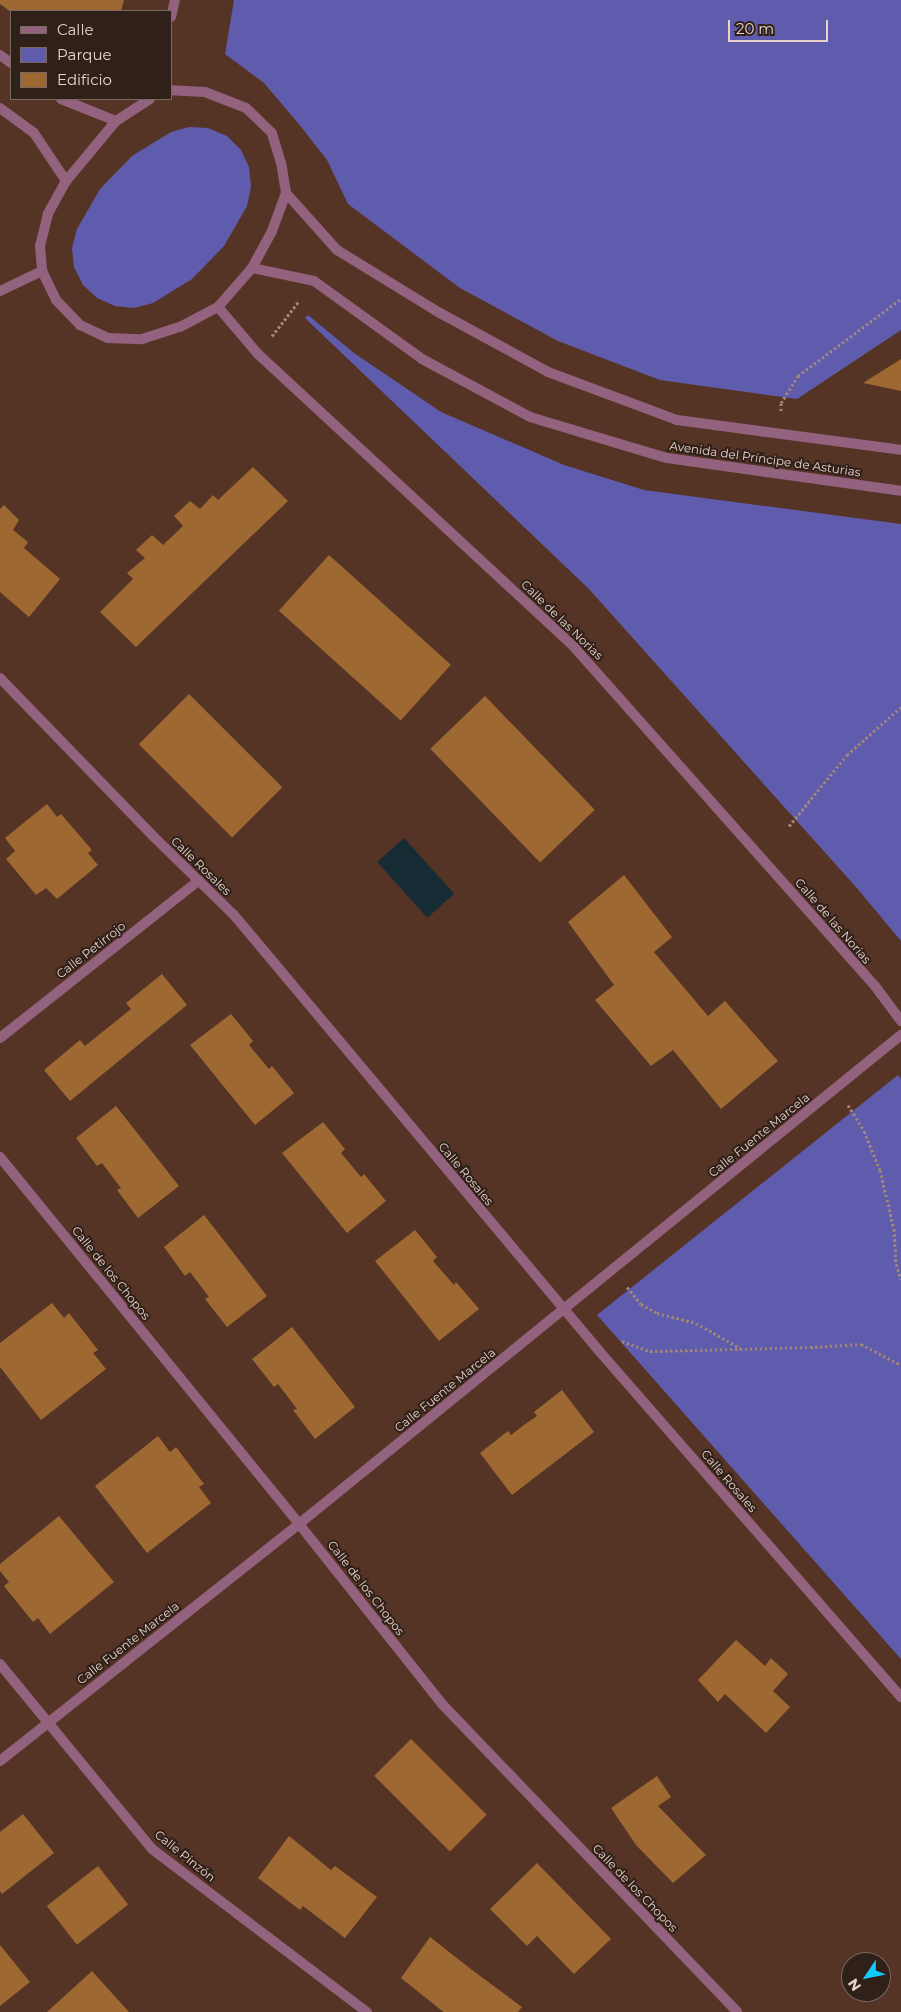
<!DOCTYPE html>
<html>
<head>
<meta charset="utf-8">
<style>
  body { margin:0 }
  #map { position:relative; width:901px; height:2012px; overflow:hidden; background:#563425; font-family:Montserrat,sans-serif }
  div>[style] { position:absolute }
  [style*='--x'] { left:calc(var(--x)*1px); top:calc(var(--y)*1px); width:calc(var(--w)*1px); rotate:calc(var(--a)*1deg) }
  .green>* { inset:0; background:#605cad }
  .water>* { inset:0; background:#152c34; transform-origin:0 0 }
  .building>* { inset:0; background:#9d6832; transform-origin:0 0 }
  .path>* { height:3px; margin-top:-1.5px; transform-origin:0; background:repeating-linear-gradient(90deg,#a18579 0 2.5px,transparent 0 5px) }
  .minor>* { height:10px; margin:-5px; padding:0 5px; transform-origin:5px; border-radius:5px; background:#92627e }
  span { translate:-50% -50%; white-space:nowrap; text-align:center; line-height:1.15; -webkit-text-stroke:4px #30201a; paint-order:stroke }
  .street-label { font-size:12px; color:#e8d2c9 }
  .legend { position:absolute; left:10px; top:10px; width:162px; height:90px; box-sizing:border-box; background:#30201a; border:1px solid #7a6760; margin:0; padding:6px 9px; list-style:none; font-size:15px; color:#e8d2c9 }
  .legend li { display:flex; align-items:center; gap:10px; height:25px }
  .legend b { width:25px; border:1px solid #7a6760 }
  .north { position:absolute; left:841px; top:1952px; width:50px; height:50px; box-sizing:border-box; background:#30201a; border:1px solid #7a6760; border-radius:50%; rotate:236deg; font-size:14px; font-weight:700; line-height:20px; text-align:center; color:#e8d2c9 }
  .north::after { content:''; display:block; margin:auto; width:18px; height:22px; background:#11cafb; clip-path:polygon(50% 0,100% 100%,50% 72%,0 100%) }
  .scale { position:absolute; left:728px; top:20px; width:100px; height:22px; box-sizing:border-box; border:2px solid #e8d2c9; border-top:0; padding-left:6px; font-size:15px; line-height:18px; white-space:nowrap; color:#e8d2c9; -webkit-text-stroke:4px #30201a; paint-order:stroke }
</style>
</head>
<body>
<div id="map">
  <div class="green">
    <div style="clip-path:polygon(234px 0,901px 0,901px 330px,797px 399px,660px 380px,558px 341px,460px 288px,348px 204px,327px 160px,298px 123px,264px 83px,225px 54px)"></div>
    <div style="clip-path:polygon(189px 127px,208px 128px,227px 136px,241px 150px,249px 167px,251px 187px,247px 206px,224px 246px,192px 279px,153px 303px,134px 308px,115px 306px,97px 298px,83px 285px,74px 267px,72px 248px,77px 229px,100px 189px,132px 156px,171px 132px)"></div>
    <div style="clip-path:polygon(308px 315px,354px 353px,441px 412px,564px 465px,644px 490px,901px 524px,901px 941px,856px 887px,588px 588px,305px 318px)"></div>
    <div style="clip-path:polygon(898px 1075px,901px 1079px,901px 1659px,597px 1315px)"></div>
  </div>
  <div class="water">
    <div style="left:404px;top:838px;width:75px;height:36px;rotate:48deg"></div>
  </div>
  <div class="building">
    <div style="clip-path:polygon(0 0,124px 0,121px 11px,11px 12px,0 4px)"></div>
    <div style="clip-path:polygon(901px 359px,901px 391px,863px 383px)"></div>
    <div style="clip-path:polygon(253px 467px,288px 501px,136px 647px,100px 612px,133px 579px,127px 573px,145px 558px,136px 550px,152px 535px,163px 545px,183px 526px,174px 516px,190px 501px,200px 509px,213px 495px,218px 500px)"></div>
    <div style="clip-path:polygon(4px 505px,19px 520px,13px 530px,28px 542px,24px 548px,60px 579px,29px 617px,0 592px,0 509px)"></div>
    <div style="left:329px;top:555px;width:164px;height:75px;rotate:42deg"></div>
    <div style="left:189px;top:694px;width:132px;height:71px;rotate:45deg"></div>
    <div style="left:485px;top:696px;width:158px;height:76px;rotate:46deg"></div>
    <div style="clip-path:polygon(47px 804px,57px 817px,61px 814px,92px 850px,88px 853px,98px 865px,57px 899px,46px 888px,36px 895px,6px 859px,15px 851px,5px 838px)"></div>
    <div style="clip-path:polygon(624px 875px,672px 937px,654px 952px,708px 1016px,725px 1001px,778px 1061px,721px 1109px,673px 1050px,651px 1066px,595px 1000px,614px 985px,568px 922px)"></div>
    <div style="clip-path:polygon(162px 974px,187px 1005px,70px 1101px,44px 1070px,80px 1040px,85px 1046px,131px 1009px,126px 1003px)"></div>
    <div style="clip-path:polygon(231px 1014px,253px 1041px,249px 1045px,269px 1069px,272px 1066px,294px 1093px,255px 1125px,190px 1045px)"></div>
    <div style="clip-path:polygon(116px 1106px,179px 1186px,138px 1218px,117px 1190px,121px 1188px,111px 1175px,102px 1163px,97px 1166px,76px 1138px)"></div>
    <div style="clip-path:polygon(323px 1122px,345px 1149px,341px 1153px,361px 1177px,364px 1174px,386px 1201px,347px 1233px,282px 1153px)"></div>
    <div style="clip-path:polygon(204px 1215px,267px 1296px,227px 1327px,205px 1299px,209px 1297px,190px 1272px,185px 1276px,164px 1247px)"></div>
    <div style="clip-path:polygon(415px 1230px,437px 1257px,433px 1261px,454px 1285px,456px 1282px,479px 1309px,439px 1341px,375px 1261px)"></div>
    <div style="clip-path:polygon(52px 1303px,64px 1318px,69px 1313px,98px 1350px,93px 1353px,106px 1369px,41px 1420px,0 1367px,0 1343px)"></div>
    <div style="clip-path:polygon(292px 1327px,355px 1407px,315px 1439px,293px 1410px,297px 1409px,278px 1384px,274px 1387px,252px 1359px)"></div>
    <div style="clip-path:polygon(562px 1390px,594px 1432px,512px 1495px,480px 1453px,508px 1431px,511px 1435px,524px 1425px,537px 1416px,534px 1412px)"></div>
    <div style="clip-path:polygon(158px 1436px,170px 1452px,176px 1447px,204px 1484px,199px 1487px,211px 1503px,147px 1553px,95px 1486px)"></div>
    <div style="clip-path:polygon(59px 1516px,114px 1582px,50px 1634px,38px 1618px,33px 1622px,4px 1586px,9px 1582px,0 1571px,0 1564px)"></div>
    <div style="clip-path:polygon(736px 1640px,765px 1666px,771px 1658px,788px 1674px,773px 1691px,790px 1707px,766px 1733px,725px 1694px,718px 1702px,698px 1680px)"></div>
    <div style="left:411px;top:1739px;width:107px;height:52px;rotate:45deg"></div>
    <div style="clip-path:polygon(657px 1776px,671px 1797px,658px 1806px,706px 1855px,673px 1883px,636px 1845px,611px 1808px)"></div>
    <div style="clip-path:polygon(23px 1814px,54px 1853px,2px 1894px,0 1891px,0 1832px)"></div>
    <div style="clip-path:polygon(289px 1836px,331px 1870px,335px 1866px,377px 1897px,345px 1938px,303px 1906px,300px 1910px,258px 1878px)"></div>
    <div style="clip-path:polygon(537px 1863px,611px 1939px,574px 1974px,537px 1936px,527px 1946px,490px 1909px)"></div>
    <div style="left:98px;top:1866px;width:49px;height:65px;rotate:52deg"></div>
    <div style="clip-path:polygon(430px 1937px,472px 1970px,522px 2007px,518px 2012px,444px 2012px,441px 2010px,401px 1978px)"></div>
    <div style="clip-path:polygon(0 1945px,30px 1982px,0 2006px)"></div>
    <div style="clip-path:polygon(92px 1971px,129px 2012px,47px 2012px)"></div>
  </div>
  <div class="path">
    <div style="--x:272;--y:336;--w:44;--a:-52.4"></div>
    <div style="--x:781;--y:411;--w:8;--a:-90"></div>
    <div style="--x:781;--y:403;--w:32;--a:-58"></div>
    <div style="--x:798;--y:376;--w:129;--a:-36.8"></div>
    <div style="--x:789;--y:826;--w:92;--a:-50.8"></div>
    <div style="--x:847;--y:755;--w:72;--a:-41.6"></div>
    <div style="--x:848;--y:1105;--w:31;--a:58"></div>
    <div style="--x:864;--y:1131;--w:42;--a:67.7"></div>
    <div style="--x:880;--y:1170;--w:61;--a:76.7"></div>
    <div style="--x:894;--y:1229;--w:35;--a:87"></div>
    <div style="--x:896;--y:1264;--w:16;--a:72"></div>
    <div style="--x:627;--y:1287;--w:22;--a:51"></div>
    <div style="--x:641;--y:1304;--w:18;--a:29"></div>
    <div style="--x:657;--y:1313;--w:40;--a:14.4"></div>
    <div style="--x:696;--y:1323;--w:51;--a:29.6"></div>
    <div style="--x:622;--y:1341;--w:30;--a:20"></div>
    <div style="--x:650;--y:1351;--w:160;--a:-1.4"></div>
    <div style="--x:810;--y:1347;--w:51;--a:-3.4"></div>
    <div style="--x:861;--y:1344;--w:45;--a:27.7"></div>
  </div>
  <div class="minor">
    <div style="--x:171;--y:17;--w:17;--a:-77"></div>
    <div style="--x:0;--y:55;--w:14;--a:36"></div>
    <div style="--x:61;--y:99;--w:59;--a:21.8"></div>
    <div style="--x:150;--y:99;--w:40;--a:147.1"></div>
    <div style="--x:116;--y:121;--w:78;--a:129.8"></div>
    <div style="--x:66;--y:181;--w:38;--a:119"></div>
    <div style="--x:48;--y:214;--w:33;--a:104"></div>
    <div style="--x:40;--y:246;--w:25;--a:85"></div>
    <div style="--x:42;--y:271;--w:32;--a:64"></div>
    <div style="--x:56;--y:300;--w:35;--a:46"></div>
    <div style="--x:80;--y:325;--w:31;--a:25"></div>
    <div style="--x:108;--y:338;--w:34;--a:2"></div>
    <div style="--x:142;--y:339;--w:40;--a:-18"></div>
    <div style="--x:180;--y:327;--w:43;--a:-27.8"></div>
    <div style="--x:218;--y:307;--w:52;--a:-48.9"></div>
    <div style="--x:252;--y:268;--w:42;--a:-61.6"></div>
    <div style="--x:272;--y:231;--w:40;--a:-69.8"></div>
    <div style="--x:286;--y:193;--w:30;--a:-99"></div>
    <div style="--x:281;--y:163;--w:31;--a:-107"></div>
    <div style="--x:272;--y:133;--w:36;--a:-136"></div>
    <div style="--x:246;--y:108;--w:44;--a:-158.7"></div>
    <div style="--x:205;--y:92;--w:34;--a:-177"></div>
    <div style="--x:0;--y:108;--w:42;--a:36.3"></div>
    <div style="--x:34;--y:133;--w:58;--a:56.3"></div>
    <div style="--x:286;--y:193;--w:76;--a:48.2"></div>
    <div style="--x:337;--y:250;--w:121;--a:31.5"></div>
    <div style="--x:440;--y:313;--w:123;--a:28.6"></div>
    <div style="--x:548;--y:372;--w:138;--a:20.4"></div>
    <div style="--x:677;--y:420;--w:226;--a:7.6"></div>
    <div style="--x:252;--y:268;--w:63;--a:11.8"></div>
    <div style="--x:314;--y:281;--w:133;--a:35.8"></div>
    <div style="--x:422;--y:359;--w:123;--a:28.2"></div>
    <div style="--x:530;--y:417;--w:143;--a:16.7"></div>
    <div style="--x:667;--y:458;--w:236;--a:8"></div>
    <div style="--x:0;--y:291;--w:47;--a:-25.5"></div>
    <div style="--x:218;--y:307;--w:62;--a:49.6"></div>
    <div style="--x:258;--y:354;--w:431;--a:42.8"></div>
    <div style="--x:574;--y:647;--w:453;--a:48.4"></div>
    <div style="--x:875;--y:986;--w:44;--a:53.4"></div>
    <div style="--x:0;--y:678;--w:221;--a:45.9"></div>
    <div style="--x:154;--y:837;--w:112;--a:44.3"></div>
    <div style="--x:234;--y:915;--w:570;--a:50.05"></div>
    <div style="--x:600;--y:1352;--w:458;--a:48.9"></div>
    <div style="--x:0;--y:1038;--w:253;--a:-38.4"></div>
    <div style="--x:0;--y:1157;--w:473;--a:50.8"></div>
    <div style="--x:299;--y:1524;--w:231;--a:51.5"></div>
    <div style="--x:443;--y:1705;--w:425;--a:46.2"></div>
    <div style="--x:0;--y:1664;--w:239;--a:50.6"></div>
    <div style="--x:152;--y:1849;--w:270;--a:37.2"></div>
    <div style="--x:0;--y:1761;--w:382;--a:-38.4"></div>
    <div style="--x:299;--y:1524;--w:776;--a:-39.09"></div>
  </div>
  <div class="street-label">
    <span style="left:765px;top:459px;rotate:8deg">Avenida del Príncipe de Asturias</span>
    <span style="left:562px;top:620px;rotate:44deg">Calle de las Norias</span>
    <span style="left:201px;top:866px;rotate:44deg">Calle Rosales</span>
    <span style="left:833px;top:921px;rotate:49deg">Calle de las Norias</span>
    <span style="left:91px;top:950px;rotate:-38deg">Calle Petirrojo</span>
    <span style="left:759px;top:1135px;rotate:-39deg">Calle Fuente Marcela</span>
    <span style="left:466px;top:1174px;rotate:50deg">Calle Rosales</span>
    <span style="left:111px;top:1273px;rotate:51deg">Calle de los Chopos</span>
    <span style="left:445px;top:1390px;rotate:-39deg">Calle Fuente Marcela</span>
    <span style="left:729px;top:1481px;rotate:49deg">Calle Rosales</span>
    <span style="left:366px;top:1588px;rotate:52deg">Calle de los Chopos</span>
    <span style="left:128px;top:1643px;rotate:-38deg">Calle Fuente Marcela</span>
    <span style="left:185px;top:1856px;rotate:39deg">Calle Pinzón</span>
    <span style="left:635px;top:1888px;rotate:46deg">Calle de los Chopos</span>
  </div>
  <ul class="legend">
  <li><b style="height:6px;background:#92627e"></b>Calle</li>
  <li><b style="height:14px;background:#605cad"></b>Parque</li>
  <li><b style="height:14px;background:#9d6832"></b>Edificio</li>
  </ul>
  <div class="north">N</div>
  <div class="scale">20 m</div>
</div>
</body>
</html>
